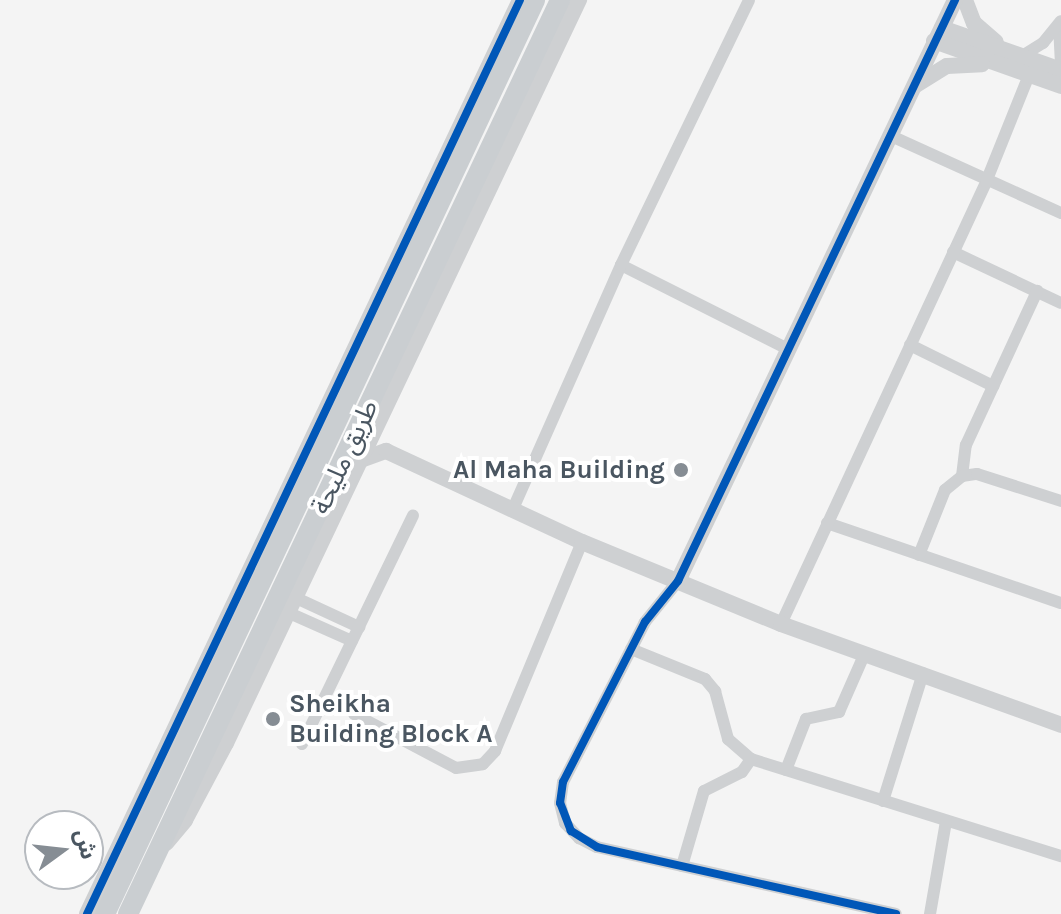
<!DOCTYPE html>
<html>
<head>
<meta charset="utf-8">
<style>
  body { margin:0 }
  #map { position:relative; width:1061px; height:914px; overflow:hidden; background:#f4f4f4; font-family:Karla,"Noto Sans Arabic",sans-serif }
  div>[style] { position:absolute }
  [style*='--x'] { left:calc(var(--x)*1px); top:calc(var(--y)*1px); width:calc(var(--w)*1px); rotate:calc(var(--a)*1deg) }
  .minor>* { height:12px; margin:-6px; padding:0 6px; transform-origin:6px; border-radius:6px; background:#ced0d2 }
  .tertiary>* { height:16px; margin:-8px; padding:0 8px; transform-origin:8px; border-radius:8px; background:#ced0d2 }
  .primary>* { height:20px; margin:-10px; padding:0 10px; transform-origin:10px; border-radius:10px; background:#caced1 }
  .cycleway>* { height:8px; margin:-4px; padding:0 4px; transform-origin:4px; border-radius:4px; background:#0057b8 }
  .dots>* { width:22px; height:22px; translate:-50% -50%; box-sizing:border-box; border:4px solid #fff; border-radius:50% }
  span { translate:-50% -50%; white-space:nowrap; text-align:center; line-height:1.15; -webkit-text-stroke:8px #fff; paint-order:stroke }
  .street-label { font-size:26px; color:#4a5661 }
  .poi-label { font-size:26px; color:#4a5661; font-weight:700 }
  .right { translate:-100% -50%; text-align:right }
  .left { translate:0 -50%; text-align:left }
  .north { position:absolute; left:24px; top:810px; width:80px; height:80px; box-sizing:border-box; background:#fff; border:2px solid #b7bbc0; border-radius:50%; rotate:75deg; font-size:22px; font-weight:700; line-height:32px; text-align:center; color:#4a5661 }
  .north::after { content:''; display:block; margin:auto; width:28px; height:36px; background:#868d94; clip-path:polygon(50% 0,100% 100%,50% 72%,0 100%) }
</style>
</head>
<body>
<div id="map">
  <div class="minor">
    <div style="--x:1059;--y:26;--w:33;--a:87"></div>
    <div style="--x:1022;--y:56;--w:25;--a:-32"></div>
    <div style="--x:1043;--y:43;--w:28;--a:-51"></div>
    <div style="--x:889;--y:135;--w:189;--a:24.4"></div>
    <div style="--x:953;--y:252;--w:119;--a:25.3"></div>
    <div style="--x:621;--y:265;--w:187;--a:26.7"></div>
    <div style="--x:910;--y:345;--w:93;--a:26.3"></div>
    <div style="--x:962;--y:476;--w:31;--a:-83"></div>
    <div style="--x:966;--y:445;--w:170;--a:-65.2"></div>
    <div style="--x:512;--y:511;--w:269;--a:-66.1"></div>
    <div style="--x:621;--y:265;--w:294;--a:-64.2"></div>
    <div style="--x:827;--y:523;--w:247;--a:18.9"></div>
    <div style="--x:919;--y:555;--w:70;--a:-68.2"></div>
    <div style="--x:945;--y:490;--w:22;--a:-39"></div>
    <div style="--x:962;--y:476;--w:15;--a:-8"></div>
    <div style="--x:977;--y:474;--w:88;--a:17.8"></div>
    <div style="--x:678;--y:581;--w:53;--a:128.8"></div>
    <div style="--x:645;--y:622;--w:180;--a:117.1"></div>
    <div style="--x:563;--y:782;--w:21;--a:98"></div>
    <div style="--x:560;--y:803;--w:21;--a:76"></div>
    <div style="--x:565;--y:823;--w:21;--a:47"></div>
    <div style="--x:579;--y:838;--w:20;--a:27"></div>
    <div style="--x:597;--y:847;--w:306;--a:12.6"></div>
    <div style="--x:294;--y:597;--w:72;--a:24.8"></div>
    <div style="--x:287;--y:612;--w:71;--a:24"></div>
    <div style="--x:781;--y:624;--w:487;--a:-65.1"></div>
    <div style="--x:986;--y:182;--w:115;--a:-68.1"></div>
    <div style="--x:631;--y:649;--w:80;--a:22.1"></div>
    <div style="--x:705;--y:679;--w:16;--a:50"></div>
    <div style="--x:715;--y:691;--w:50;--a:74.8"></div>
    <div style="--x:728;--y:739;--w:30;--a:41"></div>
    <div style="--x:751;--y:759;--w:325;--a:17.4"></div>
    <div style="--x:354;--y:714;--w:115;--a:27.9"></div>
    <div style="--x:456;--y:768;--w:27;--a:-8"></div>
    <div style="--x:483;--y:764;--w:18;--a:-47"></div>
    <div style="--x:495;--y:751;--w:226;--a:-67.4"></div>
    <div style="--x:302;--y:744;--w:254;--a:-64.1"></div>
    <div style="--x:786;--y:770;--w:55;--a:-68.6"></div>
    <div style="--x:806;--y:719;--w:34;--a:-12"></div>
    <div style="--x:839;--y:712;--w:64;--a:-66.2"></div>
    <div style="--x:883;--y:801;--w:134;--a:-72.6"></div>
    <div style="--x:682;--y:866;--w:78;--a:-73.7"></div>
    <div style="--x:704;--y:791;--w:42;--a:-26.6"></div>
    <div style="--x:742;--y:772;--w:16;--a:-55"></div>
    <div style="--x:930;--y:914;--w:94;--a:-80.2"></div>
  </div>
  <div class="tertiary">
    <div style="--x:965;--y:0;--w:25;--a:69"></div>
    <div style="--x:974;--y:23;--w:29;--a:41"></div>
    <div style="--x:942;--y:28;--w:126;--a:19.4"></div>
    <div style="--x:934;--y:41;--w:135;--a:19.5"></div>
    <div style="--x:916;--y:85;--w:36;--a:-32"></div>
    <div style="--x:947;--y:66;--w:35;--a:-3"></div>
    <div style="--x:358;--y:461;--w:30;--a:-20"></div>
    <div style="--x:386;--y:451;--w:216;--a:24.9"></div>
    <div style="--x:582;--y:542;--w:215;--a:22.4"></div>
    <div style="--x:781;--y:624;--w:298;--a:19.8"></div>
    <div style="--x:678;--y:581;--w:644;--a:-64.51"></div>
    <div style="--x:166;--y:843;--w:30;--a:-50"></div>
    <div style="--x:185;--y:820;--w:87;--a:-62"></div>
    <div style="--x:226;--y:743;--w:823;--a:-64.59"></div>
    <div style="--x:87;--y:914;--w:1011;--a:-64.65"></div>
  </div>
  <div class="primary">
    <div style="--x:105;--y:914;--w:1010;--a:-64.8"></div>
    <div style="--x:128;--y:914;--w:1011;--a:-64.7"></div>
  </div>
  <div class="cycleway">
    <div style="--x:87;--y:914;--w:1011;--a:-64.65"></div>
    <div style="--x:896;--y:914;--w:306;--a:-167.4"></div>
    <div style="--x:597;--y:847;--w:31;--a:-148"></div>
    <div style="--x:571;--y:831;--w:30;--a:-111"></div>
    <div style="--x:560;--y:803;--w:21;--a:-82"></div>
    <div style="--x:563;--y:782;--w:180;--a:-62.9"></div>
    <div style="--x:645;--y:622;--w:53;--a:-51.2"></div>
    <div style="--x:678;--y:581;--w:644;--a:-64.51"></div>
  </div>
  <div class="dots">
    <div style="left:681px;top:470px;background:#868d94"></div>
    <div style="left:273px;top:719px;background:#868d94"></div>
  </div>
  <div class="street-label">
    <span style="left:345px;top:457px;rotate:-65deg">طريق مليحة</span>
  </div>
  <div class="poi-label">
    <span class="right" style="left:665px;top:470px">Al Maha Building</span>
    <span class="left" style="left:289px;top:719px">Sheikha<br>Building Block A</span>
  </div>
  <div class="north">ش</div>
</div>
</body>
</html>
